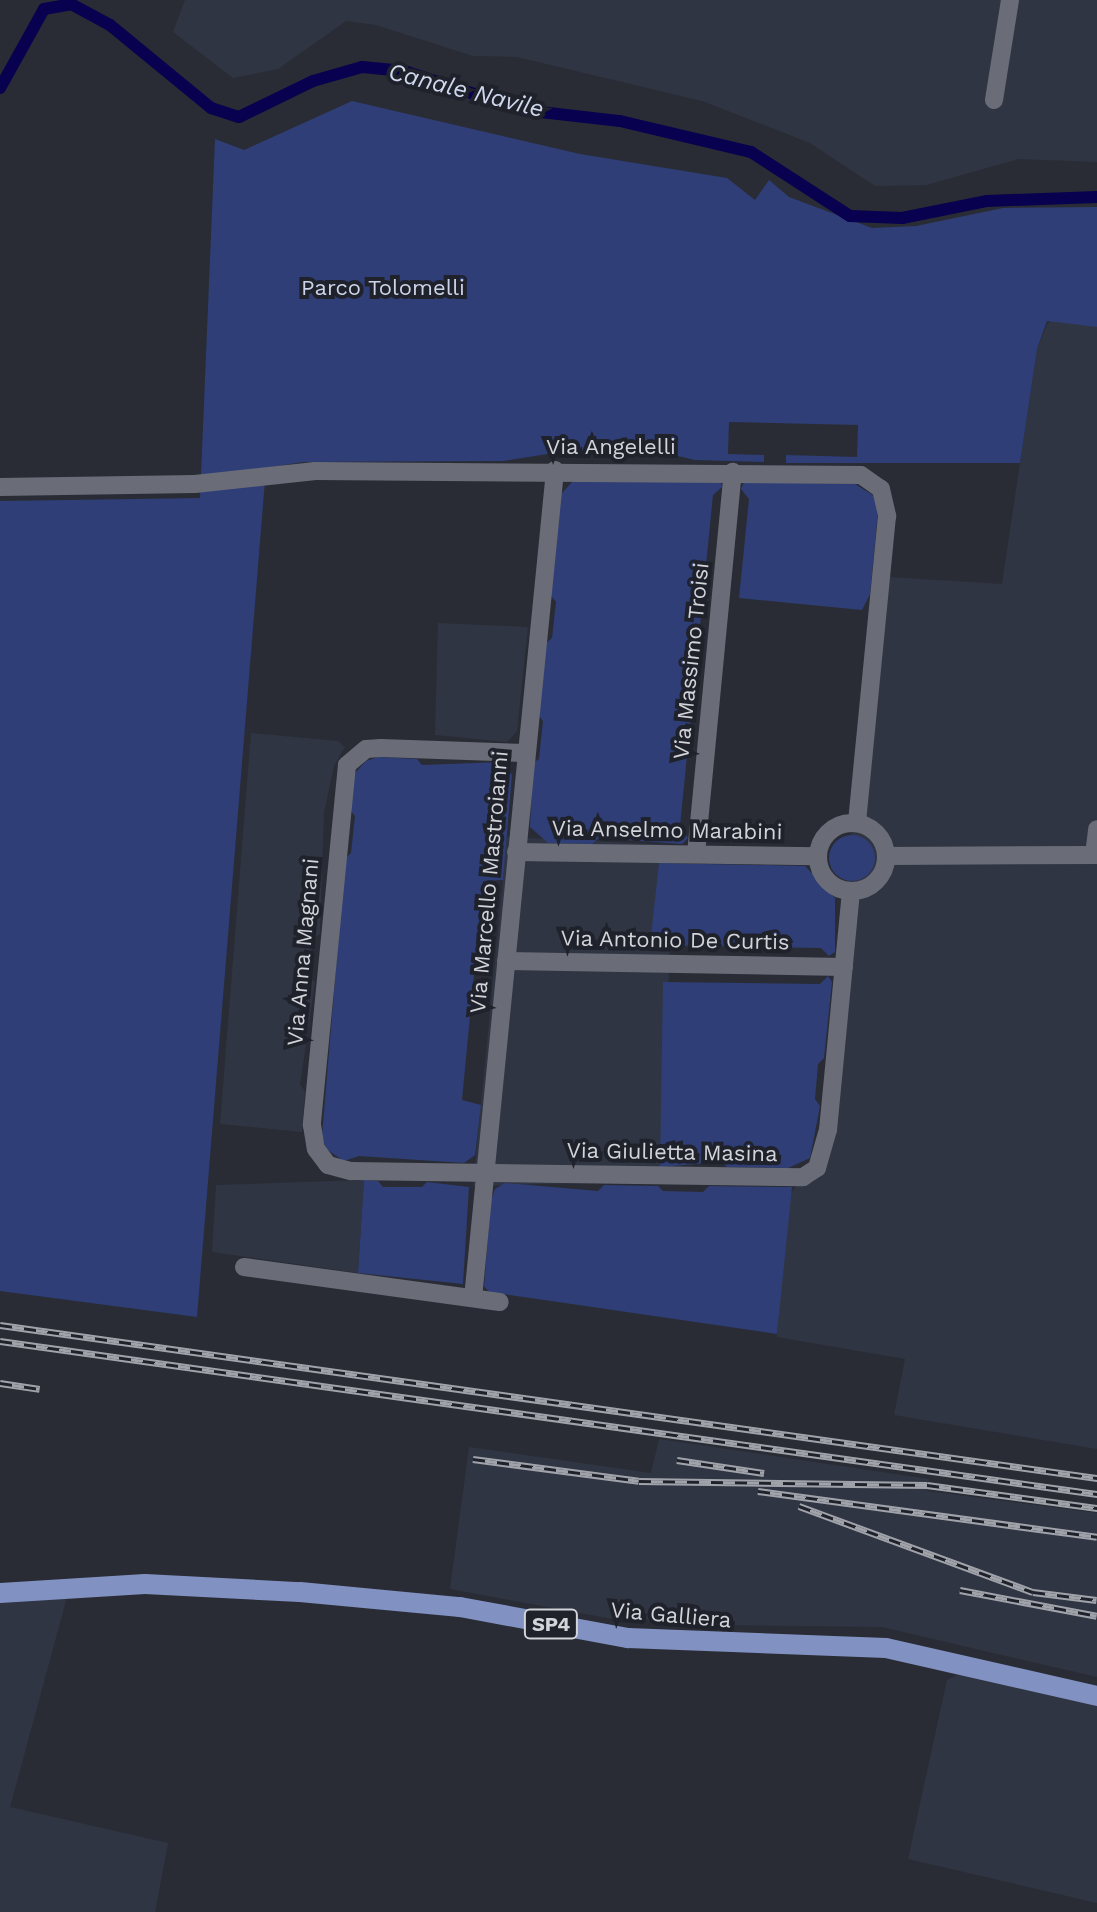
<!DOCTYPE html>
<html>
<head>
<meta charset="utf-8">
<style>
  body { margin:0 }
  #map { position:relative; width:1097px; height:1912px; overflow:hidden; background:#292c35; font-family:"Work Sans",sans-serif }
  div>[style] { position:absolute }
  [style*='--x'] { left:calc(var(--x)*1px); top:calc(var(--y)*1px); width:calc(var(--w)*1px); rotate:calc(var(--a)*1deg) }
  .built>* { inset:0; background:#303543 }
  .green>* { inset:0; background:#2f3e76 }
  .round { border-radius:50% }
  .canal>* { height:12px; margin:-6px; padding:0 6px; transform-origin:6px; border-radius:6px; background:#08014f }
  .minor>* { height:18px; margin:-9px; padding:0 9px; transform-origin:9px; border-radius:9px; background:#6a6d77 }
  .minor>.ring { margin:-9px; padding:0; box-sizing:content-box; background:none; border:18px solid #6a6d77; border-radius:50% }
  .major>* { height:20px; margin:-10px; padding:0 10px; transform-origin:10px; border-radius:10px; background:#8191c1 }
  .rail>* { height:7px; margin-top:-3.5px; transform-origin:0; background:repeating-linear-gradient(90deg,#1f222b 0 12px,#a1a3aa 0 24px); box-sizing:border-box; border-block:2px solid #a1a3aa }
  span { translate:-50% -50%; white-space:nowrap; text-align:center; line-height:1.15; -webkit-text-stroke:8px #1f222b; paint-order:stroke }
  .shield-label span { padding:2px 6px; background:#1f222b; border:2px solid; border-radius:6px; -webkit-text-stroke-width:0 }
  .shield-label { font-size:20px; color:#d2d4da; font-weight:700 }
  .park-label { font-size:22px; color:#ccd4ea }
  .street-label { font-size:22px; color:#d2d4da }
  .water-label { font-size:24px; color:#d0d8ee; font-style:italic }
</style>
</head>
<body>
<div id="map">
  <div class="built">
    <div style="clip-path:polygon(185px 0,1097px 0,1097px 162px,1019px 159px,926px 185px,875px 186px,810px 143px,702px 101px,517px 57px,473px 56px,376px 25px,346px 21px,278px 69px,233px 78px,173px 32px)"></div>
    <div style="clip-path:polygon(1097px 249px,1097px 1449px,894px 1415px,905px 1359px,777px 1337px,788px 1197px,813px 1164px,827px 1120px,873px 576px,1002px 584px,1037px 349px,1047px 325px,1073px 295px)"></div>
    <div style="clip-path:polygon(438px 623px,528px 627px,517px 731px,507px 742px,435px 735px)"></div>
    <div style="clip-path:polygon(251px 733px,338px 741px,345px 747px,334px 766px,324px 812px,320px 934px,313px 939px,309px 976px,315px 983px,300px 1085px,305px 1091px,302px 1132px,220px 1124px)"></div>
    <div style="clip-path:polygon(507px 837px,673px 845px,662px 1181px,473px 1186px)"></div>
    <div style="clip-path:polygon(364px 1180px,358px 1273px,212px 1252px,216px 1185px)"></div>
    <div style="clip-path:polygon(659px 1439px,929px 1479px,927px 1491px,1097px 1513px,1097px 1677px,882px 1627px,653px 1624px,645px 1618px,623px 1621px,450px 1589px,469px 1447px,651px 1473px)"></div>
    <div style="clip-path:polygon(67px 1597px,10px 1807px,168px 1843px,155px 1912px,0 1912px,0 1603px)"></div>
    <div style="clip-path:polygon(965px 1671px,1097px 1701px,1097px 1903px,908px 1859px,947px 1680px)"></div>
  </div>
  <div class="green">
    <div style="clip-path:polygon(352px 101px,580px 154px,727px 178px,755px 200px,769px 180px,789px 197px,872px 228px,916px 226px,1003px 208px,1097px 207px,1097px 327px,1047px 321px,1037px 349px,1020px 463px,786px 463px,786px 455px,857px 457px,858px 425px,729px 422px,728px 454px,764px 455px,764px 462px,695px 460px,665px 453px,554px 453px,504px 461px,303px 462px,266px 468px,197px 1317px,0 1291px,0 501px,200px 498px,215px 139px,244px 150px)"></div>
    <div style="clip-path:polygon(573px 481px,721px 482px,722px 487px,713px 495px,680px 826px,688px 838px,682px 844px,599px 838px,592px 844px,548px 843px,530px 827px,533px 763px,539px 759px,543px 721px,539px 716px,545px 644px,552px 638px,556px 602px,551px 596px,561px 494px)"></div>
    <div style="clip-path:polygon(744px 482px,855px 484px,874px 496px,878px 511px,870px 594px,862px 610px,739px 598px,749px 499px,741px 489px)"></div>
    <div style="clip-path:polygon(378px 757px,417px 759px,422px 765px,501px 762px,512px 775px,503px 880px,483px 881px,462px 1100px,481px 1105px,475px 1155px,464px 1163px,359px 1156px,344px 1161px,326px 1149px,322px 1136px,345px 859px,351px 853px,355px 816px,350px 810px,354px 774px,366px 761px)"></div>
    <div class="round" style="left:829px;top:835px;width:46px;height:46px"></div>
    <div style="clip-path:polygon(659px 863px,805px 866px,835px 898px,835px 952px,829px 956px,821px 948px,650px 945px)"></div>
    <div style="clip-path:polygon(828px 976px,832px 982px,824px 1058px,818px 1064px,815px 1099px,820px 1106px,810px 1158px,788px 1168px,727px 1167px,721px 1162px,660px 1167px,663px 982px,820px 984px)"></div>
    <div style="clip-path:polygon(364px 1180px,378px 1181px,383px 1187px,422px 1187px,427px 1182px,469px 1187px,463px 1284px,358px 1273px)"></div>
    <div style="clip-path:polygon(505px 1183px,598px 1191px,604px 1185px,658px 1186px,663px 1191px,703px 1192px,709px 1186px,792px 1187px,777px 1334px,489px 1292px,484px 1286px,491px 1201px,495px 1189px)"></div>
  </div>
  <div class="canal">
    <div style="--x:0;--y:88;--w:90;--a:-60.9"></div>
    <div style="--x:44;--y:9;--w:27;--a:-10"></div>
    <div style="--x:71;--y:4;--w:44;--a:28.3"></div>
    <div style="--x:110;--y:25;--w:131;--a:39.4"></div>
    <div style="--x:211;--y:108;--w:29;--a:18"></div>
    <div style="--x:239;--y:117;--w:82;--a:-25.9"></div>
    <div style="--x:313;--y:81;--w:51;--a:-15.9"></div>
    <div style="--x:362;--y:67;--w:42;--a:5.4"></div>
    <div style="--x:404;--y:71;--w:125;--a:18.1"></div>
    <div style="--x:523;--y:110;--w:98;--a:6.5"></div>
    <div style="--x:620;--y:121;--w:135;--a:13.3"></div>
    <div style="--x:751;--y:152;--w:118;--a:32.9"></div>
    <div style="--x:850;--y:216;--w:52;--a:2.2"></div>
    <div style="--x:902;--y:218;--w:87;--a:-11.3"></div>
    <div style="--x:987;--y:201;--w:110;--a:-2.1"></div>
  </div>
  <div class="minor">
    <div style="--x:994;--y:100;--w:101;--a:-80.9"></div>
    <div style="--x:0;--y:487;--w:195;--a:-0.9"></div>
    <div style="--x:195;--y:484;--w:121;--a:-6.2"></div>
    <div style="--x:315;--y:471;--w:546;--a:0.42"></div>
    <div style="--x:861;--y:475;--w:24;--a:35"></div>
    <div style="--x:881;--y:489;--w:28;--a:77"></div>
    <div style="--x:887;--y:516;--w:308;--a:95.6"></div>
    <div style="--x:525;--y:753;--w:144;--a:-178"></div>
    <div style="--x:381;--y:748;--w:15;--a:176"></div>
    <div style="--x:366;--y:749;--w:25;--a:140"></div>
    <div style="--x:347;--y:765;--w:362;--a:95.6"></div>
    <div style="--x:312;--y:1125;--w:24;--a:81"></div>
    <div style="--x:316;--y:1149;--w:20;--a:53"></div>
    <div style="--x:328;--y:1165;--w:24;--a:15"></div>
    <div style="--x:351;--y:1171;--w:452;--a:0.8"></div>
    <div style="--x:803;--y:1177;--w:17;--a:-33"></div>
    <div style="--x:817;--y:1168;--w:40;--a:-74"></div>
    <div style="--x:828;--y:1130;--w:239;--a:-84.5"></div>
    <div class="ring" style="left:818px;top:823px;width:50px;height:50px"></div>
    <div style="--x:516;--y:852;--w:301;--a:0.8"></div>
    <div style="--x:696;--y:854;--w:384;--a:-84.5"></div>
    <div style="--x:1094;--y:855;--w:26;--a:-83"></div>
    <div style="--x:886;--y:856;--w:211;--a:-0.3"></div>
    <div style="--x:506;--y:961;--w:338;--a:1"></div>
    <div style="--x:244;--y:1267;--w:258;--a:7.8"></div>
    <div style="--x:473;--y:1298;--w:832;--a:-84.34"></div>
  </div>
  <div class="major">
    <div style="--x:0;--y:1593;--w:145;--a:-3.6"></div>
    <div style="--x:145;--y:1584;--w:155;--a:3"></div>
    <div style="--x:300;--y:1592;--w:161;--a:5.4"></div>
    <div style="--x:460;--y:1607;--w:171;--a:10.5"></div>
    <div style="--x:628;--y:1638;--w:258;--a:2.2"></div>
    <div style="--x:886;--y:1648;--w:216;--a:12.8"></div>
  </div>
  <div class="rail">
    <div style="--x:0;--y:1325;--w:1108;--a:7.94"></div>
    <div style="--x:0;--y:1341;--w:1108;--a:7.94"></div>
    <div style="--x:0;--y:1383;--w:40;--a:8.5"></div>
    <div style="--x:473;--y:1459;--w:167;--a:7.5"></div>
    <div style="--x:639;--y:1481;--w:288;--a:0.8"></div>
    <div style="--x:927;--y:1485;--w:172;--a:7.7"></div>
    <div style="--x:677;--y:1460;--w:88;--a:8.5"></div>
    <div style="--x:758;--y:1491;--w:342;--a:7.7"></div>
    <div style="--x:799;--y:1506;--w:249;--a:20.2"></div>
    <div style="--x:1033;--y:1592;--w:64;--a:7.1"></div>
    <div style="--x:960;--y:1590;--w:139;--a:10.7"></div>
  </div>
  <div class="shield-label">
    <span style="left:551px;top:1624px">SP4</span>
  </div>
  <div class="park-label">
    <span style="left:383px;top:288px">Parco Tolomelli</span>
  </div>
  <div class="street-label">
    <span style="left:611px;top:447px">Via Angelelli</span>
    <span style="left:691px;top:661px;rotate:-84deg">Via Massimo Troisi</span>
    <span style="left:667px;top:830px;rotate:1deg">Via Anselmo Marabini</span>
    <span style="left:489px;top:882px;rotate:-85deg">Via Marcello Mastroianni</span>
    <span style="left:675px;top:940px;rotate:1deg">Via Antonio De Curtis</span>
    <span style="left:303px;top:952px;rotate:-85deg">Via Anna Magnani</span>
    <span style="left:672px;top:1152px;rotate:1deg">Via Giulietta Masina</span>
    <span style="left:671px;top:1615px;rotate:5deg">Via Galliera</span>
  </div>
  <div class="water-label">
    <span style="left:466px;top:91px;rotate:14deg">Canale Navile</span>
  </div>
</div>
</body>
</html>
